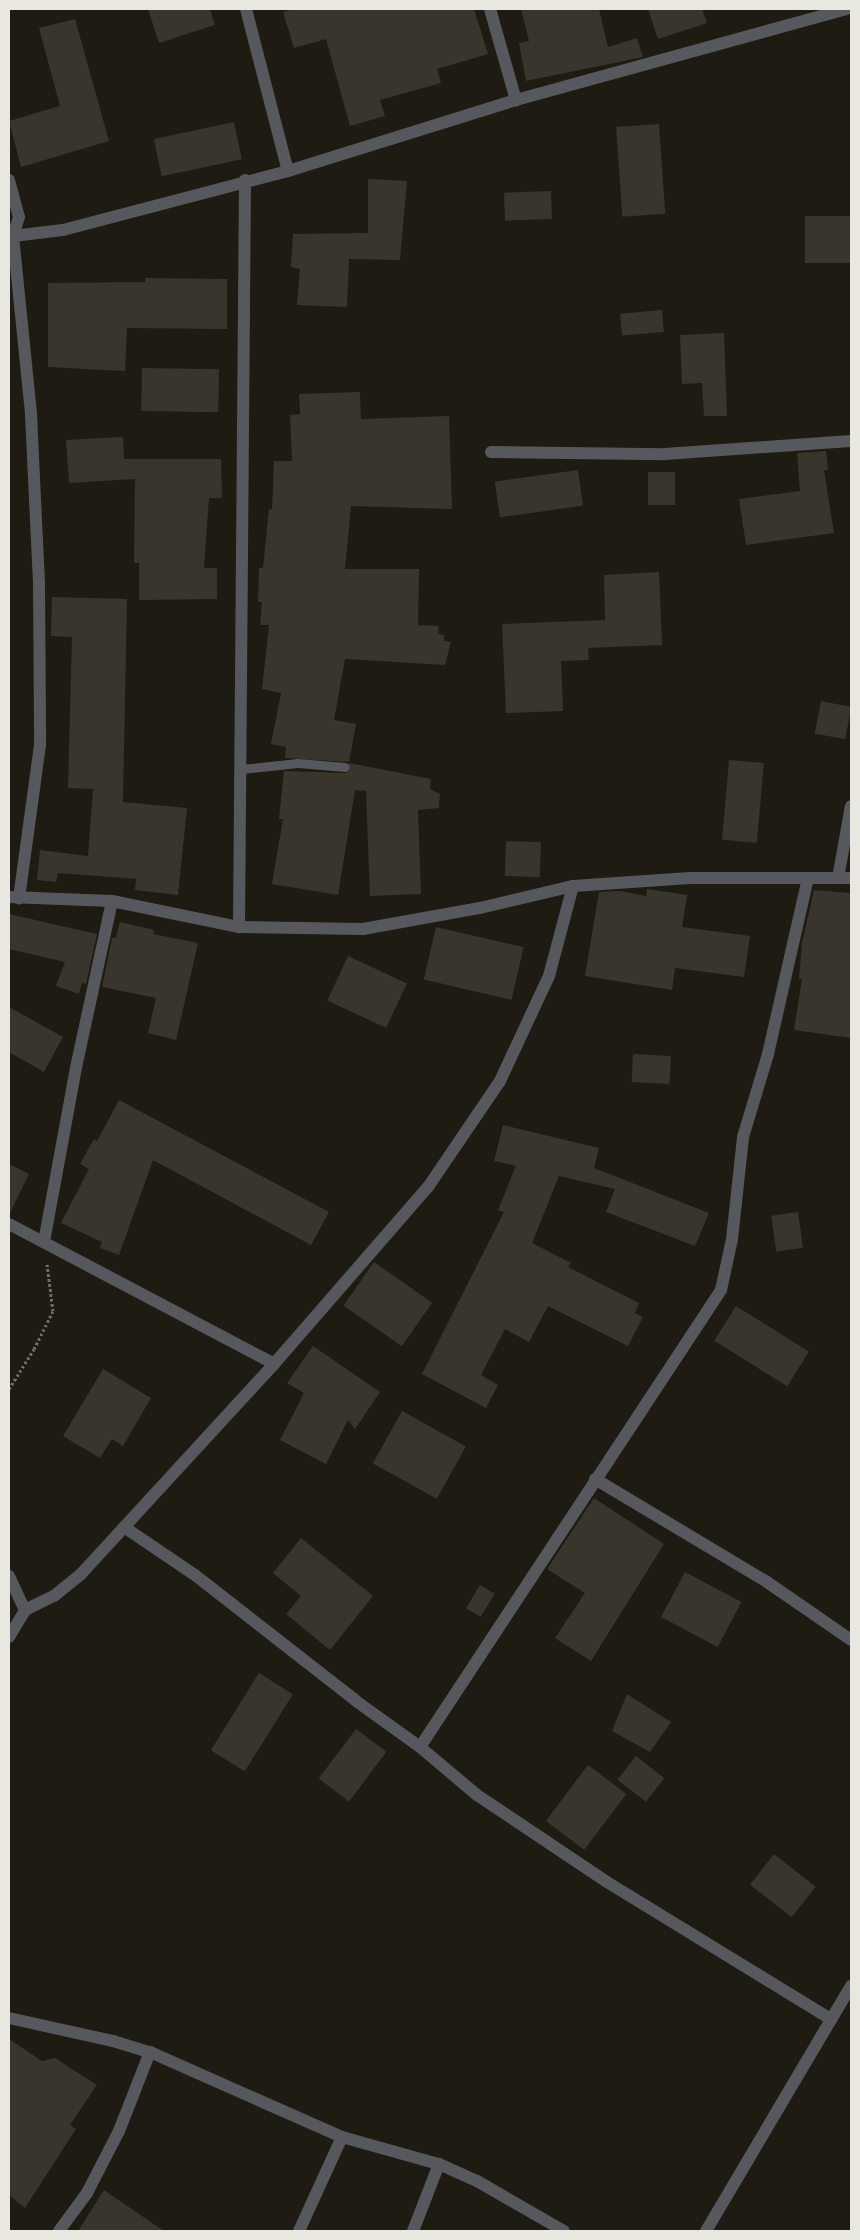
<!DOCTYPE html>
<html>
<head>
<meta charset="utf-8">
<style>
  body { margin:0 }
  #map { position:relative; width:860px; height:2240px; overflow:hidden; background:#1d1b12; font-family:Ubuntu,sans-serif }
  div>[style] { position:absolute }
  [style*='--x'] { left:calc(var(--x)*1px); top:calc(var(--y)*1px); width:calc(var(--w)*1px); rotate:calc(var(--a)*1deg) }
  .building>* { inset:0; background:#38362c; transform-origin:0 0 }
  .path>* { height:3px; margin-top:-1.5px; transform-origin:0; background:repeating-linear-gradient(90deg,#6f6d65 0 2.5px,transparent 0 5px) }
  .service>* { height:9px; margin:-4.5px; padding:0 4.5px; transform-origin:4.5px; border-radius:4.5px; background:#56585d }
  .minor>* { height:12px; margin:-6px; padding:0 6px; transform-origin:6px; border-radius:6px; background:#56585d }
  span { translate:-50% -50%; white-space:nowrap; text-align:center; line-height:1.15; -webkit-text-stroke:4px #070604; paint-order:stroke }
  .frame { position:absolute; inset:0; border:10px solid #e8e7e0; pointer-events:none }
</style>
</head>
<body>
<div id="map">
  <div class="building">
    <div style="clip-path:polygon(148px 9px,210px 9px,215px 25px,159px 43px)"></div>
    <div style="clip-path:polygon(294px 9px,474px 9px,488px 54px,437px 69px,441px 83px,380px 100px,385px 116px,350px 126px,326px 39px,294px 48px,283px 12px)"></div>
    <div style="clip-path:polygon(521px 9px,599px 9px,608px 47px,637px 38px,643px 57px,526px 81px,519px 43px,529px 41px)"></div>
    <div style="clip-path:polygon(648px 9px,702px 9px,707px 23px,658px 39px)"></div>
    <div style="clip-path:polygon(75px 19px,109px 141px,21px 167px,9px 121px,60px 106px,39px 28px)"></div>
    <div style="left:234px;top:122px;width:38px;height:82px;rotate:78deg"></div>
    <div style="left:659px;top:124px;width:90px;height:43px;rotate:86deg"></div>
    <div style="clip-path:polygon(368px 179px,407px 181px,400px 260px,349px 259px,347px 307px,297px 305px,300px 269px,291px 267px,293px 234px,368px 233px)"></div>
    <div style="left:551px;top:191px;width:28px;height:47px;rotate:88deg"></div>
    <div style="left:851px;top:216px;width:47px;height:46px;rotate:90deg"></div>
    <div style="clip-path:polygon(145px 278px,227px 279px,227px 329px,127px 328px,125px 371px,48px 367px,48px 283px,145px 282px)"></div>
    <div style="left:662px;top:310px;width:22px;height:42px;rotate:85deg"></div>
    <div style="clip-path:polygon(724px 333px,727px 416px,704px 416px,702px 383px,682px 384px,680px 335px)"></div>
    <div style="left:142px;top:368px;width:77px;height:43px;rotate:1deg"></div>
    <div style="clip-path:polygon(360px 392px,361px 419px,449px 416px,452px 509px,351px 506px,345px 569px,419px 569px,418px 625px,439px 626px,438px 634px,444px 635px,444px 641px,451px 642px,445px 665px,345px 659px,334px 720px,356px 724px,349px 762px,285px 758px,286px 747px,271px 744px,281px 693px,262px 689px,269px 625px,260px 625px,262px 602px,258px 602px,259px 568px,263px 568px,269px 509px,272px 510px,274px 461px,292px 461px,290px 415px,300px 414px,299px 394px)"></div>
    <div style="clip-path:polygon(123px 437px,124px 459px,221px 459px,222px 498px,209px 498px,204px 568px,217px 568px,217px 599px,139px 600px,139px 563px,134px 563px,135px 479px,69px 483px,66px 440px)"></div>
    <div style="clip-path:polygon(826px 451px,828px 470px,824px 470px,834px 533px,746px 545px,739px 499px,800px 491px,797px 453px)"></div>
    <div style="left:578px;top:470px;width:36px;height:84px;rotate:82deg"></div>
    <div style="left:648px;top:472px;width:27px;height:33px"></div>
    <div style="clip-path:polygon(659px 572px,662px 645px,588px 648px,589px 660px,561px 661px,563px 711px,506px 713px,502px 624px,605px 620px,604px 575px)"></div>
    <div style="clip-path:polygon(52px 597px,127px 599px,123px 802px,187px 808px,178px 895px,135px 890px,136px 879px,58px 873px,56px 882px,37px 880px,40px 850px,88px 856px,93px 789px,68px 788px,72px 637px,51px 636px)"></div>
    <div style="left:821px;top:701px;width:31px;height:33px;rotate:11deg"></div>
    <div style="left:729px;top:760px;width:35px;height:80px;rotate:5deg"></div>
    <div style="clip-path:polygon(349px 763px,431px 779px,430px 789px,440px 794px,439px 808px,418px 810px,421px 894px,370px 896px,366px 791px,355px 790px,338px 895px,272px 884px,283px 819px,279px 819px,284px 771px,345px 773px,350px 770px)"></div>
    <div style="left:506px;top:841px;width:35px;height:35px;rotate:2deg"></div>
    <div style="clip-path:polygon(647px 889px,687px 895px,682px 927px,750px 936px,744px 977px,675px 968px,672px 990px,585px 976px,599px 892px,620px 891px,646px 896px)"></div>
    <div style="clip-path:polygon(814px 890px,851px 893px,851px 1038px,794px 1030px,802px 979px,799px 979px,802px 943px)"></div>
    <div style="clip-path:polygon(9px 914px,97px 934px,86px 984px,82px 983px,79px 994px,56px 986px,65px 962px,9px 949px)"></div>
    <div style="clip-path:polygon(120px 922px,154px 930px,153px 934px,198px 943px,176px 1040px,148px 1033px,156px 998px,102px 987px,112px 938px,116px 938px)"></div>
    <div style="left:436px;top:927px;width:90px;height:54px;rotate:13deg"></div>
    <div style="left:348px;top:956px;width:65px;height:49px;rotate:25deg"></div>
    <div style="clip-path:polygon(9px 1007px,63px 1037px,44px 1072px,9px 1052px)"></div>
    <div style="left:633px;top:1054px;width:38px;height:28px;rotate:3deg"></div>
    <div style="clip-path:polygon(119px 1100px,329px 1212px,311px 1245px,153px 1160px,119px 1255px,100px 1248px,102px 1242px,61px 1223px,89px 1169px,80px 1164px,94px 1139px,97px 1141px)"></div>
    <div style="clip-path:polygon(503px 1125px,599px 1148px,594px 1168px,709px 1213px,695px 1246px,606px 1212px,615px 1189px,559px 1176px,532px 1243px,571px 1263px,568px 1267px,639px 1303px,635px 1313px,643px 1317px,628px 1346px,548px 1306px,529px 1342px,505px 1329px,481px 1375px,498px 1385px,486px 1408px,422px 1374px,504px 1212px,498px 1210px,516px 1166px,494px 1161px)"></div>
    <div style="clip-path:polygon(9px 1164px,29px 1174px,9px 1215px)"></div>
    <div style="left:798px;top:1212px;width:36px;height:27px;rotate:82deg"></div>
    <div style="left:374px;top:1262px;width:71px;height:53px;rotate:35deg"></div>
    <div style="left:736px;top:1306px;width:86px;height:41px;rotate:32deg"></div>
    <div style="clip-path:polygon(313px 1346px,380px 1392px,355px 1429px,348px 1420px,326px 1464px,280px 1440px,304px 1393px,287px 1383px)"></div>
    <div style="clip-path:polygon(103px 1369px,151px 1398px,123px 1446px,112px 1439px,100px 1458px,63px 1436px)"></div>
    <div style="left:402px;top:1411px;width:73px;height:60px;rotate:29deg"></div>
    <div style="clip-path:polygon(594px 1498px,664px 1544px,591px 1661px,555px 1638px,585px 1593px,547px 1569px)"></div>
    <div style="clip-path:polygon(301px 1538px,373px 1596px,330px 1650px,286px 1614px,301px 1596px,273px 1573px)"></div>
    <div style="left:685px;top:1572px;width:64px;height:51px;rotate:28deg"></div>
    <div style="left:480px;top:1585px;width:17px;height:27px;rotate:31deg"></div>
    <div style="left:259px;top:1673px;width:40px;height:91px;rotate:32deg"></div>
    <div style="clip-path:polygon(627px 1694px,671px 1722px,650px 1752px,612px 1731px)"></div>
    <div style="left:356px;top:1729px;width:38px;height:62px;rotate:37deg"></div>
    <div style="left:636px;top:1756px;width:36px;height:30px;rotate:38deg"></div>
    <div style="left:588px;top:1765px;width:48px;height:70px;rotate:37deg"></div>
    <div style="left:774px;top:1854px;width:53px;height:39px;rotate:38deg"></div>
    <div style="clip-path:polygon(9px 2039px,42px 2061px,55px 2058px,97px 2085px,70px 2125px,76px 2129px,25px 2208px,9px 2195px)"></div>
    <div style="clip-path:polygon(104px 2190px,164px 2231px,78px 2231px)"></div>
  </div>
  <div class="path">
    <div style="--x:9;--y:1389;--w:47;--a:-58"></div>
    <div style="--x:34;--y:1349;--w:42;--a:-63.4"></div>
    <div style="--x:53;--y:1311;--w:47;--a:-97.3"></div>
  </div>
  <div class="service">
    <div style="--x:241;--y:769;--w:57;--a:-6"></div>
    <div style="--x:298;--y:763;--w:47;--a:4.9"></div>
  </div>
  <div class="minor">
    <div style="--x:246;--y:9;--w:167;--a:75.5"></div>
    <div style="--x:490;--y:9;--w:95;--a:74.1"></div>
    <div style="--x:9;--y:180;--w:38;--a:75"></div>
    <div style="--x:19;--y:217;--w:20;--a:108"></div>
    <div style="--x:13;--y:236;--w:179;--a:84.2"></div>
    <div style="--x:31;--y:414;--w:169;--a:87.3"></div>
    <div style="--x:39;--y:583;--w:162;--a:89.6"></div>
    <div style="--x:40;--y:745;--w:155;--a:97.8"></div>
    <div style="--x:13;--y:236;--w:50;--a:-6.8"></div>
    <div style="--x:63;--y:230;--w:233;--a:-14.7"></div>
    <div style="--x:288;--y:171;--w:239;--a:-17.3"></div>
    <div style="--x:516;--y:100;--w:343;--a:-15.4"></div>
    <div style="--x:491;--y:452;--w:174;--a:0.7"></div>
    <div style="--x:665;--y:454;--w:186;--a:-4"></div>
    <div style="--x:838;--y:878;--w:73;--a:-79.8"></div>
    <div style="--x:9;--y:897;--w:103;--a:2.2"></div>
    <div style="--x:112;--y:901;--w:130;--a:11.6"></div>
    <div style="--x:239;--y:927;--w:124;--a:0.9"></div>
    <div style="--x:363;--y:929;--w:119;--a:-10.2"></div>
    <div style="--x:480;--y:908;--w:96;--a:-13.3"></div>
    <div style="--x:573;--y:886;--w:117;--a:-3.9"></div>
    <div style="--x:690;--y:878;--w:161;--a:0"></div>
    <div style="--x:239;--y:927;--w:747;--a:-89.54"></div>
    <div style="--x:9;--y:1224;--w:300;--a:27.8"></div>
    <div style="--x:44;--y:1242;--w:182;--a:-79.6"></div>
    <div style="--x:77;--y:1063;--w:166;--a:-77.8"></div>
    <div style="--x:595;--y:1479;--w:200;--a:30.9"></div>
    <div style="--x:767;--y:1582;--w:102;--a:34.6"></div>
    <div style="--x:124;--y:1527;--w:86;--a:34.1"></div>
    <div style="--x:195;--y:1575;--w:204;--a:38"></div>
    <div style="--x:356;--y:1701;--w:79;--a:35.7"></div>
    <div style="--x:420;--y:1747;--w:75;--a:40.1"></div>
    <div style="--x:477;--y:1795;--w:156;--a:33.8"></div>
    <div style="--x:607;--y:1882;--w:263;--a:31.5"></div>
    <div style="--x:9;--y:1576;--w:38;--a:65"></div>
    <div style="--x:9;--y:1637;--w:31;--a:-59"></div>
    <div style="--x:25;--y:1610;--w:32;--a:-26"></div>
    <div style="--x:54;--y:1596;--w:35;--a:-39"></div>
    <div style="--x:81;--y:1574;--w:285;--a:-47.4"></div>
    <div style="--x:274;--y:1364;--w:235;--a:-49"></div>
    <div style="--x:428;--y:1187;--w:128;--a:-55.8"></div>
    <div style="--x:500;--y:1081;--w:116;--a:-65"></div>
    <div style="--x:549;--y:976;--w:93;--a:-75.1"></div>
    <div style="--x:420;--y:1747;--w:547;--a:-56.63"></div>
    <div style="--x:721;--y:1290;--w:52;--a:-77.8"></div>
    <div style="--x:732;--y:1239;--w:103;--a:-83.8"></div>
    <div style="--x:743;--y:1137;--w:87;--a:-73.2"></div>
    <div style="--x:768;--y:1054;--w:180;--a:-77.2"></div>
    <div style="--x:9;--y:2018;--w:107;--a:12.5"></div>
    <div style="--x:113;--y:2041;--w:39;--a:17"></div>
    <div style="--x:150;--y:2052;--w:210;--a:23.9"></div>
    <div style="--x:342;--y:2137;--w:101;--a:15.6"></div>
    <div style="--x:439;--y:2164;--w:42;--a:24.1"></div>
    <div style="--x:477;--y:2181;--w:100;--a:29.9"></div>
    <div style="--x:59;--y:2231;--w:47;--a:-53.6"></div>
    <div style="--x:87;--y:2193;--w:70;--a:-62.7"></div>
    <div style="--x:119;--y:2131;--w:85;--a:-68.6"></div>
    <div style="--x:299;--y:2231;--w:103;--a:-65.4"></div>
    <div style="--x:413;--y:2231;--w:72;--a:-68.8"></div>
    <div style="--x:706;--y:2231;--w:285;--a:-59.4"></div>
  </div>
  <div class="frame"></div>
</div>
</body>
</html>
